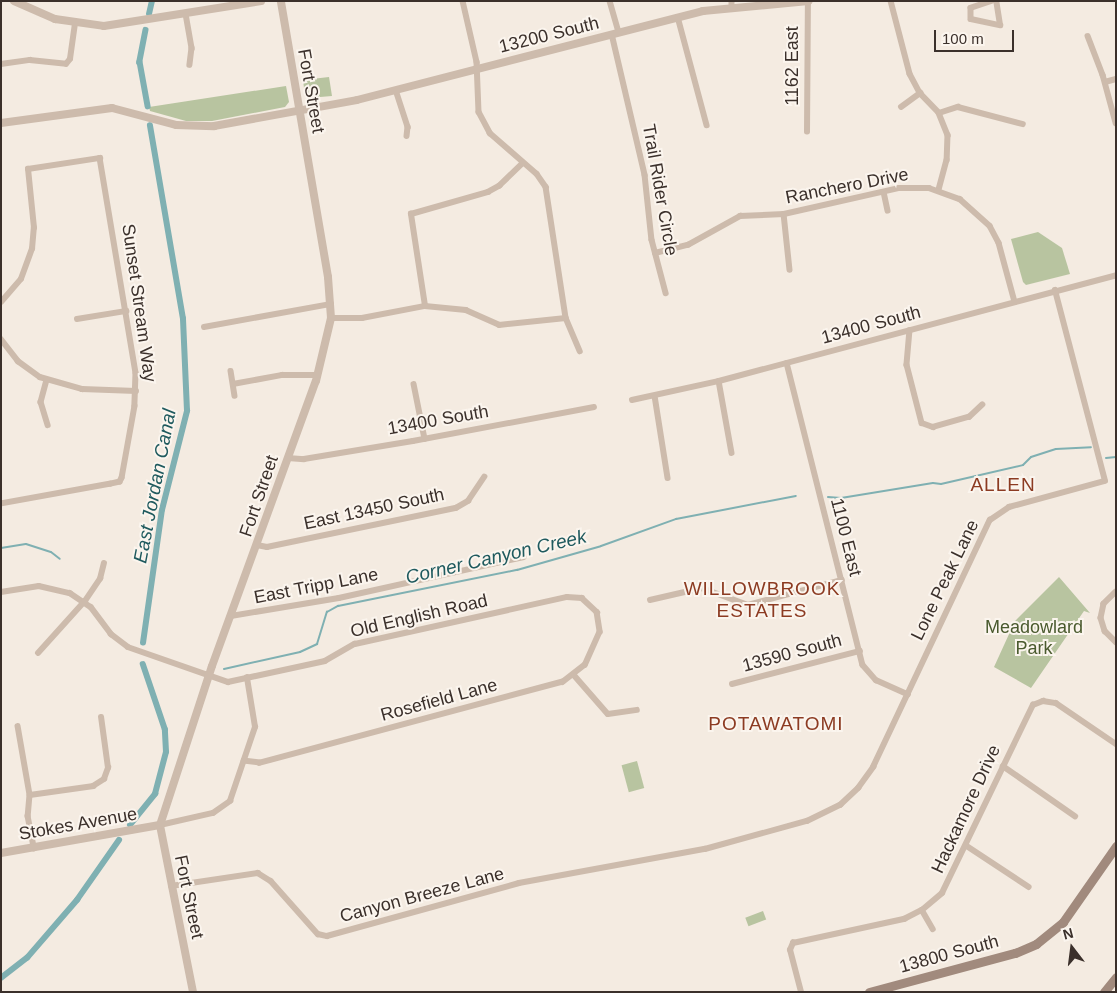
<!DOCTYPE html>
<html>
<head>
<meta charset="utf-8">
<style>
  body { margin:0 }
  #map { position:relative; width:1117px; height:993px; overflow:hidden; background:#f4ebe1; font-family:Helvetica,sans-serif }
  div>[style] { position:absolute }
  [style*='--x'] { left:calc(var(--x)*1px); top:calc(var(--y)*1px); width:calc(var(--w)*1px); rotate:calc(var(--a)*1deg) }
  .green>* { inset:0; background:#b8c4a0; transform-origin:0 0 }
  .stream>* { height:2px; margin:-1px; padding:0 1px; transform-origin:1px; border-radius:1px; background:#7fb0b2 }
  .canal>* { height:5.5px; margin:-2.75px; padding:0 2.75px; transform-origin:2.75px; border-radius:2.75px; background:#7fb0b2 }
  .minor>* { height:5.5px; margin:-2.75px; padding:0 2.75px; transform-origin:2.75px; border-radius:2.75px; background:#cdbbac }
  .tertiary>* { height:8px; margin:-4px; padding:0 4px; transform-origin:4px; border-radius:4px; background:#cdbbac }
  .secondary>* { height:9px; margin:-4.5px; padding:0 4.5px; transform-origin:4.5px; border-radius:4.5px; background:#a18a7d }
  span { translate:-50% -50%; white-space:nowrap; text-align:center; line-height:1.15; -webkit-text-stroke:4px #fbf5ee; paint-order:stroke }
  .street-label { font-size:18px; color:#3b302b }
  .park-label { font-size:18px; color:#4a5a2e }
  .neighbourhood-label { font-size:19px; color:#8c3b22; letter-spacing:1px }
  .water-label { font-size:19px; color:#1f5a5e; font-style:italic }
  .frame { position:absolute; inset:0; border:2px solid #3b302b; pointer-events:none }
  .north { position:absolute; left:1047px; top:923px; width:50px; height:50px; -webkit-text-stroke:4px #fbf5ee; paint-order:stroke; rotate:345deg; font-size:14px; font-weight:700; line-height:20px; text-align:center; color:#3b302b }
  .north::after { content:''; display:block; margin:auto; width:18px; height:22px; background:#3b302b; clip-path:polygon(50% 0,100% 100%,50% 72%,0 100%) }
  .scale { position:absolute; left:934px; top:30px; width:80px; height:22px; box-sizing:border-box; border:2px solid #3b302b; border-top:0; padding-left:6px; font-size:15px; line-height:18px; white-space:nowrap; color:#3b302b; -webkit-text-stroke:4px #fbf5ee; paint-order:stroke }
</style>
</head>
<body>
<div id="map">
  <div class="green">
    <div style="clip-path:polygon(329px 77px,332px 96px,308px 98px,305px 96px,303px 80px)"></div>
    <div style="clip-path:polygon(286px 86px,289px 102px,285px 107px,212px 121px,186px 121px,150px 111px,149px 107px)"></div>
    <div style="clip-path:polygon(1038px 232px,1062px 248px,1070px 274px,1026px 285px,1023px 282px,1011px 239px)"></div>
    <div style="clip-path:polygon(1059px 577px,1090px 613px,1084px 611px,1031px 688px,994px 667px,1015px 621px)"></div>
    <div style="left:637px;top:761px;width:28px;height:16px;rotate:75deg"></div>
    <div style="left:763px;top:911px;width:9px;height:19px;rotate:69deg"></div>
  </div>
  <div class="stream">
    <div style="--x:1106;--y:458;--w:10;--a:-6"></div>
    <div style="--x:828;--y:497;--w:13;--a:4"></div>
    <div style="--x:841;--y:498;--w:93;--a:-9.3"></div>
    <div style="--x:933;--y:483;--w:8;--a:7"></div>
    <div style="--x:941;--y:484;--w:84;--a:-13"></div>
    <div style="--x:1023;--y:465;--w:11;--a:-45"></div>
    <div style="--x:1031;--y:457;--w:26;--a:-18"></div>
    <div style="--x:1056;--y:449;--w:35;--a:-3"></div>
    <div style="--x:1;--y:548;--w:25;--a:-9"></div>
    <div style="--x:26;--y:544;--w:26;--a:18"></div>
    <div style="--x:51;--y:552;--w:11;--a:38"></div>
    <div style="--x:224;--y:669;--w:78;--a:-12.6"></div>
    <div style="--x:300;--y:652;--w:19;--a:-25"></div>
    <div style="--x:317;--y:644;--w:34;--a:-73"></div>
    <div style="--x:327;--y:612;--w:13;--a:-29"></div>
    <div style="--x:338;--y:606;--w:183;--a:-11.4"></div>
    <div style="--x:517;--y:570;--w:87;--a:-15.9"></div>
    <div style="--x:601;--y:546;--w:80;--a:-19.8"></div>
    <div style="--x:676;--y:519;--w:122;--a:-10.9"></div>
  </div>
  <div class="canal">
    <div style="--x:149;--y:14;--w:13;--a:-77"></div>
    <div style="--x:146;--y:30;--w:33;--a:101"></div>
    <div style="--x:140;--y:62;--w:45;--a:79.7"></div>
    <div style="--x:143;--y:643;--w:134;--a:-81.9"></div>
    <div style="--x:162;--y:510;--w:102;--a:-75.8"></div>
    <div style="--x:187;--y:411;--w:92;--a:-92.5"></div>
    <div style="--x:183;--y:319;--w:196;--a:-99.7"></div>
    <div style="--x:130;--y:825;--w:40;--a:-51"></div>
    <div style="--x:155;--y:794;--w:43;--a:-75.3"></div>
    <div style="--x:166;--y:752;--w:22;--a:-93"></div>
    <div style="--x:165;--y:730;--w:69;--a:-108.7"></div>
    <div style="--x:1;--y:978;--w:33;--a:-38"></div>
    <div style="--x:27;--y:958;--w:77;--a:-49.2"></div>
    <div style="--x:77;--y:900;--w:73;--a:-55"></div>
  </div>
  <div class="minor">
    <div style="--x:463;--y:1;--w:63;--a:77.1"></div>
    <div style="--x:477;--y:62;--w:50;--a:87.7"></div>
    <div style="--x:479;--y:112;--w:24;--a:62"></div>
    <div style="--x:490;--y:133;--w:62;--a:41.1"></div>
    <div style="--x:537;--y:174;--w:16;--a:55"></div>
    <div style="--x:546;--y:187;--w:133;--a:81.3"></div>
    <div style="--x:566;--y:318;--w:36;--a:67"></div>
    <div style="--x:610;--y:1;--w:33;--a:74"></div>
    <div style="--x:732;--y:1;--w:6;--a:90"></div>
    <div style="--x:891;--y:1;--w:75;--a:75.4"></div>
    <div style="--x:910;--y:74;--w:21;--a:62"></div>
    <div style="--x:920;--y:93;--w:28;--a:46"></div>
    <div style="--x:939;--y:113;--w:24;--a:68"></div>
    <div style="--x:948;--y:135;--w:25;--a:92"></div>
    <div style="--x:947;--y:160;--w:31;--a:105"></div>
    <div style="--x:993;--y:1;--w:23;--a:162"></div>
    <div style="--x:971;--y:8;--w:11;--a:90"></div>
    <div style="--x:971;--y:19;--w:30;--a:12"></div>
    <div style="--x:1000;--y:25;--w:24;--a:-99"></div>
    <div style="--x:186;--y:14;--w:35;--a:80"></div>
    <div style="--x:192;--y:48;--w:17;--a:97"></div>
    <div style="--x:678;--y:17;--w:112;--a:75"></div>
    <div style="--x:612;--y:34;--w:145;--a:76.8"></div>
    <div style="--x:645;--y:175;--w:65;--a:83.9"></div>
    <div style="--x:652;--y:240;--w:55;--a:75.2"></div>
    <div style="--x:1088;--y:36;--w:42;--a:69"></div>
    <div style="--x:1103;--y:75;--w:50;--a:74.8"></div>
    <div style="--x:1;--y:64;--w:29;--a:-8"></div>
    <div style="--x:30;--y:60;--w:36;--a:6"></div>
    <div style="--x:66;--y:64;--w:6;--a:-51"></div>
    <div style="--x:70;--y:59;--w:35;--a:-82"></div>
    <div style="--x:1105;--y:82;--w:11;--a:-15"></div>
    <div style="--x:396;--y:90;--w:39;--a:72"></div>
    <div style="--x:408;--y:127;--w:9;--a:96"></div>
    <div style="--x:901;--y:107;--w:24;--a:-36"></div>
    <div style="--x:939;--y:113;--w:20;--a:-18"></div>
    <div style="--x:958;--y:107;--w:67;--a:14.7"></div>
    <div style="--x:807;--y:132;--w:131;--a:-89.6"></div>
    <div style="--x:884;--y:192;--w:19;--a:78"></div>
    <div style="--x:784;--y:214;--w:56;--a:83.9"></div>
    <div style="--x:655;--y:253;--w:34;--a:-14"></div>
    <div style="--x:688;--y:245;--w:60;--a:-29.1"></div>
    <div style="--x:740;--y:216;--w:44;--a:-2.6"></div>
    <div style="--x:784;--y:214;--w:118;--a:-12.7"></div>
    <div style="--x:899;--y:188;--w:30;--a:0"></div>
    <div style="--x:929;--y:188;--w:33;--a:20"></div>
    <div style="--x:960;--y:199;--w:40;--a:42"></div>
    <div style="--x:990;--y:226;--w:19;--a:62"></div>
    <div style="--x:999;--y:243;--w:61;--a:74.8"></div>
    <div style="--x:1;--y:302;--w:30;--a:-49"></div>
    <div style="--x:21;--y:279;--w:32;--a:-70"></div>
    <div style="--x:32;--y:249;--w:21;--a:-85"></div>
    <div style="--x:34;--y:228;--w:59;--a:-95.8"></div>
    <div style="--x:28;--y:169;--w:73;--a:-8.7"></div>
    <div style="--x:100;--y:158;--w:218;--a:80.5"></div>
    <div style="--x:136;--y:373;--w:33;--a:92"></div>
    <div style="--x:135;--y:406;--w:73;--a:100.2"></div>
    <div style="--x:122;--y:478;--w:4;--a:117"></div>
    <div style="--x:120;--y:482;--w:9;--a:167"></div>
    <div style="--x:111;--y:484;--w:112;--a:169.7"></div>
    <div style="--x:425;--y:306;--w:93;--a:-98.7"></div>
    <div style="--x:411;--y:214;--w:80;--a:-15.9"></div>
    <div style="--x:488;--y:192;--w:13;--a:-29"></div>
    <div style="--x:499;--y:186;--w:33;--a:-44"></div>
    <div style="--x:331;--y:318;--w:31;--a:0"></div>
    <div style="--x:362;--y:318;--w:64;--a:-10.8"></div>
    <div style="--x:425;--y:306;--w:41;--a:5.6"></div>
    <div style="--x:466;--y:310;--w:36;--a:24"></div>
    <div style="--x:499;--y:325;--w:67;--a:-6"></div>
    <div style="--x:77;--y:319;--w:50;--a:-9.3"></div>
    <div style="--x:204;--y:327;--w:129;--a:-10.3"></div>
    <div style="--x:910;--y:330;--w:35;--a:95"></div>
    <div style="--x:907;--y:365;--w:60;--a:75.5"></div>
    <div style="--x:922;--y:423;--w:12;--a:20"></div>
    <div style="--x:933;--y:427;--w:37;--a:-16"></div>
    <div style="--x:969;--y:417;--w:18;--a:-43"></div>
    <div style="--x:1;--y:339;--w:28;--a:52"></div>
    <div style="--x:18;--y:361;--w:27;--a:36"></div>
    <div style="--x:40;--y:377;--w:44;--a:15.9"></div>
    <div style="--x:82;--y:389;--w:54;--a:2.1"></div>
    <div style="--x:787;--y:363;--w:311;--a:75.9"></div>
    <div style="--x:863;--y:665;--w:20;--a:49"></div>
    <div style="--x:876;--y:680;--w:35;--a:24"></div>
    <div style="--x:231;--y:371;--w:25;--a:81"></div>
    <div style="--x:47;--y:380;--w:23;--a:105"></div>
    <div style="--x:41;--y:402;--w:24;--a:73"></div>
    <div style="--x:719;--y:381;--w:73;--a:79.8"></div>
    <div style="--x:233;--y:384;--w:50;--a:-10.4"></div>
    <div style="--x:282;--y:375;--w:36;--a:0"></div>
    <div style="--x:414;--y:384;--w:56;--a:78.7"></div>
    <div style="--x:655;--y:396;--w:83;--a:81"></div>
    <div style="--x:632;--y:400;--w:89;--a:-12.3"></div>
    <div style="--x:719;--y:381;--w:411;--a:-14.9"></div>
    <div style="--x:288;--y:458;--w:16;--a:4"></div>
    <div style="--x:304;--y:459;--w:110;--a:-9.4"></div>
    <div style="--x:413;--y:441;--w:184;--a:-10.6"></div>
    <div style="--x:257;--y:545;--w:10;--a:11"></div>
    <div style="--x:267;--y:547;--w:193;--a:-11.7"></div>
    <div style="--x:456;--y:508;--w:14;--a:-30"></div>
    <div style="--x:468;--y:501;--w:29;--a:-56"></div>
    <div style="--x:1;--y:592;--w:38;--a:-9"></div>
    <div style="--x:39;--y:586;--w:32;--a:13"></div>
    <div style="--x:70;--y:593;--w:25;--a:34"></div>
    <div style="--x:91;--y:607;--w:34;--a:53"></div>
    <div style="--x:111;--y:634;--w:21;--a:37"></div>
    <div style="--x:128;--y:647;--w:106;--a:19.3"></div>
    <div style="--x:228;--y:682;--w:99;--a:-12.2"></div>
    <div style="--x:325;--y:661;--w:34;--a:-30"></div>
    <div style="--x:355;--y:644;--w:217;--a:-12.5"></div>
    <div style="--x:567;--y:597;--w:15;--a:4"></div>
    <div style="--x:582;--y:598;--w:21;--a:43"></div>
    <div style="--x:597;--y:612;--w:20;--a:81"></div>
    <div style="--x:600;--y:632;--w:36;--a:114"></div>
    <div style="--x:585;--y:665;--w:28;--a:142"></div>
    <div style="--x:563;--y:682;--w:314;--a:165"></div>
    <div style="--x:260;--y:763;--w:16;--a:-173"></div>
    <div style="--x:1116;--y:592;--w:17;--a:135"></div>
    <div style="--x:1104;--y:604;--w:14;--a:102"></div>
    <div style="--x:1101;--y:618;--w:14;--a:73"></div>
    <div style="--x:1105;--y:631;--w:16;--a:45"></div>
    <div style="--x:650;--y:600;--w:53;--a:-13"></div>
    <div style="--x:702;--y:588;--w:49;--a:20.3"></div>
    <div style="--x:748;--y:605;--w:97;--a:-14.9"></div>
    <div style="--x:231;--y:616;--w:109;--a:-9.5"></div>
    <div style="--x:339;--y:598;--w:189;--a:-12.5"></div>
    <div style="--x:38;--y:653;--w:70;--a:-47.9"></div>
    <div style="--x:85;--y:601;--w:27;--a:-56"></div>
    <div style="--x:100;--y:579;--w:16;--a:-76"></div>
    <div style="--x:575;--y:676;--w:50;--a:49"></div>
    <div style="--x:608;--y:714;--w:29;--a:-8"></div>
    <div style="--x:732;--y:684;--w:132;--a:-14.5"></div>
    <div style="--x:18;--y:726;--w:70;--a:80.1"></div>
    <div style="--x:1003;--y:766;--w:88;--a:34.8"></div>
    <div style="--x:30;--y:795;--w:64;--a:-8.1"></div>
    <div style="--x:93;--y:786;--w:13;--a:-32"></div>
    <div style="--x:104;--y:779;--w:12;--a:-70"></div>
    <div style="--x:108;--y:768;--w:51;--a:-97.8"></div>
    <div style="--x:30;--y:795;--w:21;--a:95"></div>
    <div style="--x:28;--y:816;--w:33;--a:79"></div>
    <div style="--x:160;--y:825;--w:54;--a:-12.8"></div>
    <div style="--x:213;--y:813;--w:21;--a:-35"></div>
    <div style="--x:230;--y:801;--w:78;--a:-71.3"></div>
    <div style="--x:255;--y:727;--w:50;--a:-99.3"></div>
    <div style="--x:967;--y:846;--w:74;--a:33.5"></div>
    <div style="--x:171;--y:886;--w:88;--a:-8.5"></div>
    <div style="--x:258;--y:873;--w:15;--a:32"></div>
    <div style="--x:271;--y:881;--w:71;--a:48.4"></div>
    <div style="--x:318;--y:934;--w:9;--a:13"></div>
    <div style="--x:327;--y:936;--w:199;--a:-15.4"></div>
    <div style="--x:519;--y:883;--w:189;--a:-10.4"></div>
    <div style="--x:705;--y:849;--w:106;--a:-15.4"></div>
    <div style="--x:807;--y:821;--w:37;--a:-26"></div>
    <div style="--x:840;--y:805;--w:25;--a:-43"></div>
    <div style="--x:858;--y:788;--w:26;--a:-54"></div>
    <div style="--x:873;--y:767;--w:273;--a:-64.7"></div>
    <div style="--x:990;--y:520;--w:23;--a:-34"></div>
    <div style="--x:1009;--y:507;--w:99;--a:-15.2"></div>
    <div style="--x:1105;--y:481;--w:197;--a:-104.7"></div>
    <div style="--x:922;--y:910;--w:22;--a:60"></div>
    <div style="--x:801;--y:992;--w:43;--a:-104.7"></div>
    <div style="--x:790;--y:950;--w:8;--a:-67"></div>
    <div style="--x:793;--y:943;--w:114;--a:-12.2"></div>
    <div style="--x:904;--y:919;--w:20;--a:-27"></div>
    <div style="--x:922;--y:910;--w:26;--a:-40"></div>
    <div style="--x:942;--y:893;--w:209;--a:-64.2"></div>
    <div style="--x:1033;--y:705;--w:11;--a:-22"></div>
    <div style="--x:1043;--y:701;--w:13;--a:9"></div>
    <div style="--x:1056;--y:703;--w:73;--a:34.3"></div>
  </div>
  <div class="tertiary">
    <div style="--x:14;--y:1;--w:45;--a:23.7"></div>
    <div style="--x:55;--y:19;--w:49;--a:8.1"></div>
    <div style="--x:104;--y:26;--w:159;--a:-9"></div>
    <div style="--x:1;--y:123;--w:112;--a:-7.7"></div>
    <div style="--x:112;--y:108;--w:66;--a:14.9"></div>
    <div style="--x:176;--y:125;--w:38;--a:2"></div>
    <div style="--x:214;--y:126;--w:145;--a:-10.3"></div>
    <div style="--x:357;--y:100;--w:357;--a:-14.4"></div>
    <div style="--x:703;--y:11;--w:106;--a:-5.4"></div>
    <div style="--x:1;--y:853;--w:161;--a:-10"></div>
    <div style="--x:193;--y:992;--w:170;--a:-101.2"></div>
    <div style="--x:160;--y:825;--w:167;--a:-71.9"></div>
    <div style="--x:212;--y:666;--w:303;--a:-70"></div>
    <div style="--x:316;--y:381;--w:65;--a:-76.6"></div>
    <div style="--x:331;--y:318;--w:41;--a:-94.2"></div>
    <div style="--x:328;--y:277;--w:280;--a:-99.7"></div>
  </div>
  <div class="secondary">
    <div style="--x:869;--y:992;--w:151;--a:-15"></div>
    <div style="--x:1015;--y:953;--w:23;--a:-23"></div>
    <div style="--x:1036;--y:944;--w:35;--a:-39"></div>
    <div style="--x:1063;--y:922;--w:93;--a:-55.1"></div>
    <div style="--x:1104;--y:992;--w:19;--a:-51"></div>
  </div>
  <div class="street-label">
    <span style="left:549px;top:35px;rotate:-14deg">13200 South</span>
    <span style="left:792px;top:66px;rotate:-90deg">1162 East</span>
    <span style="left:311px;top:91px;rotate:80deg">Fort Street</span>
    <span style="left:847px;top:186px;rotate:-11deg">Ranchero Drive</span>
    <span style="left:660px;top:190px;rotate:80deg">Trail Rider Circle</span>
    <span style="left:139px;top:303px;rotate:82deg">Sunset Stream Way</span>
    <span style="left:871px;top:325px;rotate:-15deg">13400 South</span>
    <span style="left:438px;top:420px;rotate:-10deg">13400 South</span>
    <span style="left:259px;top:496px;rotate:-71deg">Fort Street</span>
    <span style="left:374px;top:509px;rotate:-12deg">East 13450 South</span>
    <span style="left:846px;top:537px;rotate:76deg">1100 East</span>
    <span style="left:945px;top:580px;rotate:-64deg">Lone Peak Lane</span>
    <span style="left:316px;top:586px;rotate:-11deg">East Tripp Lane</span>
    <span style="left:419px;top:616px;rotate:-13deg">Old English Road</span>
    <span style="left:792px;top:653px;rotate:-15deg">13590 South</span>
    <span style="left:439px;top:700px;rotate:-15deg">Rosefield Lane</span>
    <span style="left:966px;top:809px;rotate:-65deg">Hackamore Drive</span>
    <span style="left:78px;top:824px;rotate:-10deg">Stokes Avenue</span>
    <span style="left:422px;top:895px;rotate:-15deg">Canyon Breeze Lane</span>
    <span style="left:189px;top:897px;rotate:78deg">Fort Street</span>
    <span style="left:949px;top:954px;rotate:-15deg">13800 South</span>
  </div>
  <div class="park-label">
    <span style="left:1034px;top:638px">Meadowlard<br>Park</span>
  </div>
  <div class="neighbourhood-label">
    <span style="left:1003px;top:485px">ALLEN</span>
    <span style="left:762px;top:600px">WILLOWBROOK<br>ESTATES</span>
    <span style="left:776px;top:724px">POTAWATOMI</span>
  </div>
  <div class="water-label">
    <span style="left:155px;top:486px;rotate:-79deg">East Jordan Canal</span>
    <span style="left:496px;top:557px;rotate:-13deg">Corner Canyon Creek</span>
  </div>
  <div class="frame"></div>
  <div class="north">N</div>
  <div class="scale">100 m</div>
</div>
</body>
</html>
